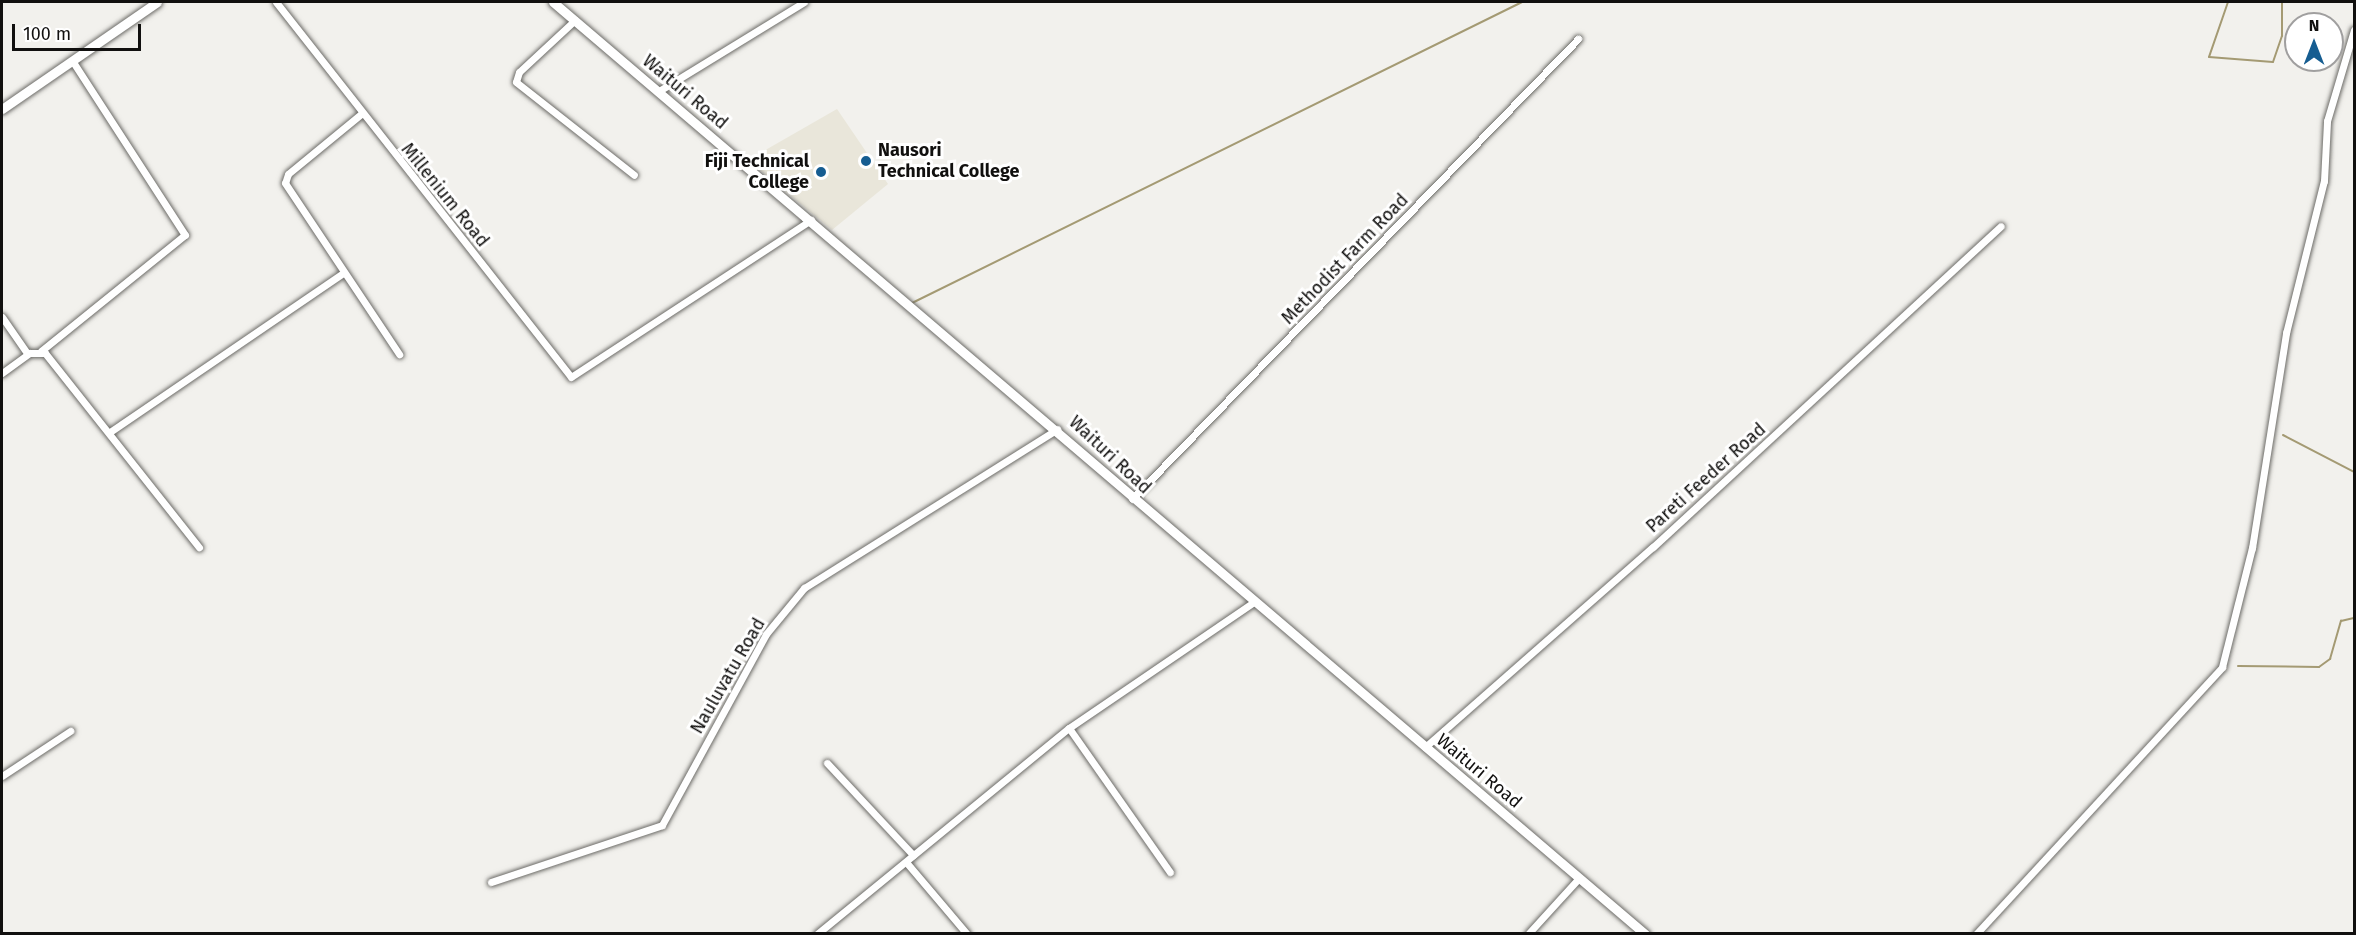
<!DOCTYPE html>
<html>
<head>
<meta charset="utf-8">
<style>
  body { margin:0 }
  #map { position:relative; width:2356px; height:935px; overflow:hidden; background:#f2f1ed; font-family:"Fira Sans",sans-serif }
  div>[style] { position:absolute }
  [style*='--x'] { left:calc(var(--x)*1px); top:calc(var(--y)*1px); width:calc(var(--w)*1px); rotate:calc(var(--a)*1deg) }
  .built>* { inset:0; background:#e9e6da }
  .stream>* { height:2px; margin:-1px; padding:0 1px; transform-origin:1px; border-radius:1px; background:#a49a73 }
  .roads { filter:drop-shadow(0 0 2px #6c6b67) drop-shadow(0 0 2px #6c6b67) }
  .minor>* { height:7px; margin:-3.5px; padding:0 3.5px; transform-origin:3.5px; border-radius:3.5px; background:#fff }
  .secondary>* { height:9px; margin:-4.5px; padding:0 4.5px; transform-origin:4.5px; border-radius:4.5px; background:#fff }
  .dots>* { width:16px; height:16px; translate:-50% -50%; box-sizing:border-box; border:3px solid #fff; border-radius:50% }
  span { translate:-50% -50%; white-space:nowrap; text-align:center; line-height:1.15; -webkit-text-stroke:6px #fff; paint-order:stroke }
  .street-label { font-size:18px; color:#11100f }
  .poi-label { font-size:18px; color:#11100f; font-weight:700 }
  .left { translate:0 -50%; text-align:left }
  .right { translate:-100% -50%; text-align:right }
  .frame { position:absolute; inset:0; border:3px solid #11100f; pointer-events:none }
  .north { position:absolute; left:2284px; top:12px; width:60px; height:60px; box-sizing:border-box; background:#fff; border:2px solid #a09f9f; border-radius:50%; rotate:0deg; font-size:16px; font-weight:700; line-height:24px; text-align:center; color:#11100f }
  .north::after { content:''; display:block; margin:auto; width:21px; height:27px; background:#165d91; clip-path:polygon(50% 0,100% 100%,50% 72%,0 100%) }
  .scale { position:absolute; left:12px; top:24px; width:129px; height:27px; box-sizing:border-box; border:3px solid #11100f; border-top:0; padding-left:8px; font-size:18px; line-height:21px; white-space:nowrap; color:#11100f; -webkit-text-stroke:4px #fff; paint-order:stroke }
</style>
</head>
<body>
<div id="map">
  <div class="built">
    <div style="clip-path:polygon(837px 109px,888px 184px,832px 230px,748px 160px)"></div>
  </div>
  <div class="stream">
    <div style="--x:2228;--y:2;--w:58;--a:109.1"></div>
    <div style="--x:2209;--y:57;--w:64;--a:4.5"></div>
    <div style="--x:2273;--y:62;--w:28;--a:-71"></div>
    <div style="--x:2282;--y:36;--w:34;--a:-90"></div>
    <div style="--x:910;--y:304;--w:682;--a:-26.26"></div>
    <div style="--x:2283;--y:435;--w:80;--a:27.5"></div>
    <div style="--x:2238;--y:666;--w:81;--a:0.7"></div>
    <div style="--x:2319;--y:667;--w:14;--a:-36"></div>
    <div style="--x:2330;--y:659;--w:40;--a:-74"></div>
    <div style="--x:2341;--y:621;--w:13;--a:-13"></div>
  </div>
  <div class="roads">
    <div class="minor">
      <div style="--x:276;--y:2;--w:477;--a:51.8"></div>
      <div style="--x:571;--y:377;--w:287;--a:-33.2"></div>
      <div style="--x:575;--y:20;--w:76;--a:137.1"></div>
      <div style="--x:519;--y:72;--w:10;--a:107"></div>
      <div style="--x:516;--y:82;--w:150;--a:38.2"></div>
      <div style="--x:659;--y:91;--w:170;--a:-31.5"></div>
      <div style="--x:361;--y:114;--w:94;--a:140.6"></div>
      <div style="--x:288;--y:174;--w:9;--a:108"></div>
      <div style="--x:285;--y:183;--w:206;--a:56.3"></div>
      <div style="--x:2;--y:317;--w:44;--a:55.2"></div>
      <div style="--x:27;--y:353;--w:18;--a:0"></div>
      <div style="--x:45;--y:353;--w:248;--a:51.6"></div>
      <div style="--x:41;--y:351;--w:185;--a:-38.9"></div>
      <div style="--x:185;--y:235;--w:208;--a:-122.9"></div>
      <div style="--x:2;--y:373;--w:34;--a:-36"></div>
      <div style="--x:110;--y:432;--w:282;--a:-34.3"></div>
      <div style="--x:1132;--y:499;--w:641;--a:-45.89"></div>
      <div style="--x:1069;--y:728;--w:176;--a:55"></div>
      <div style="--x:1425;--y:747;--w:303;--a:-41.3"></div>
      <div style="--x:1653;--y:547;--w:473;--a:-42.7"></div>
      <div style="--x:827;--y:763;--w:126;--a:46.9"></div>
      <div style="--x:2;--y:776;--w:82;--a:-33.5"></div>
      <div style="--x:906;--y:862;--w:94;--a:49.7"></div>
      <div style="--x:491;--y:882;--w:180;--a:-18.4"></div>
      <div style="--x:662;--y:825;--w:217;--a:-61.4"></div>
      <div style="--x:766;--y:634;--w:60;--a:-50.4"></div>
      <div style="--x:804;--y:588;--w:299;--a:-32.1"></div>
      <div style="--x:817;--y:934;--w:325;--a:-39.3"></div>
      <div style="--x:1069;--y:728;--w:224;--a:-34.3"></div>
      <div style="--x:1528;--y:934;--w:76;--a:-47.7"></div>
      <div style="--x:1976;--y:934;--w:363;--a:-47.3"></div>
      <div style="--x:2222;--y:667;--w:123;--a:-75.9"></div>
      <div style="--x:2252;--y:548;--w:218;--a:-81"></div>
      <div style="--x:2286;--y:333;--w:157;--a:-76"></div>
      <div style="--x:2324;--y:181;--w:60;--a:-87.1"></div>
      <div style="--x:2327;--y:121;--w:95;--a:-73.5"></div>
    </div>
    <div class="secondary">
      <div style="--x:553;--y:2;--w:1436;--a:40.48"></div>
      <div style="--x:2;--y:109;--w:188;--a:-34.6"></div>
    </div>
  </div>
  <div class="dots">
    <div style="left:866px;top:161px;background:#165d91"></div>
    <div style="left:821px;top:172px;background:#165d91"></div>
  </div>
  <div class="street-label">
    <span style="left:685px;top:92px;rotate:40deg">Waituri Road</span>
    <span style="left:445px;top:195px;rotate:51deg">Millenium Road</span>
    <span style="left:1345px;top:259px;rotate:-46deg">Methodist Farm Road</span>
    <span style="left:1110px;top:455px;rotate:43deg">Waituri Road</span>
    <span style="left:1706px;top:478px;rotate:-42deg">Pareti Feeder Road</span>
    <span style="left:728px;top:676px;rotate:-60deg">Nauluvatu Road</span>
    <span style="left:1479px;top:771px;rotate:40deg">Waituri Road</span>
  </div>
  <div class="poi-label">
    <span class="left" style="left:878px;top:161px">Nausori<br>Technical College</span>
    <span class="right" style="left:809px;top:172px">Fiji Technical<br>College</span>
  </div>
  <div class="frame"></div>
  <div class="north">N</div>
  <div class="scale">100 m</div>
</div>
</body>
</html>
